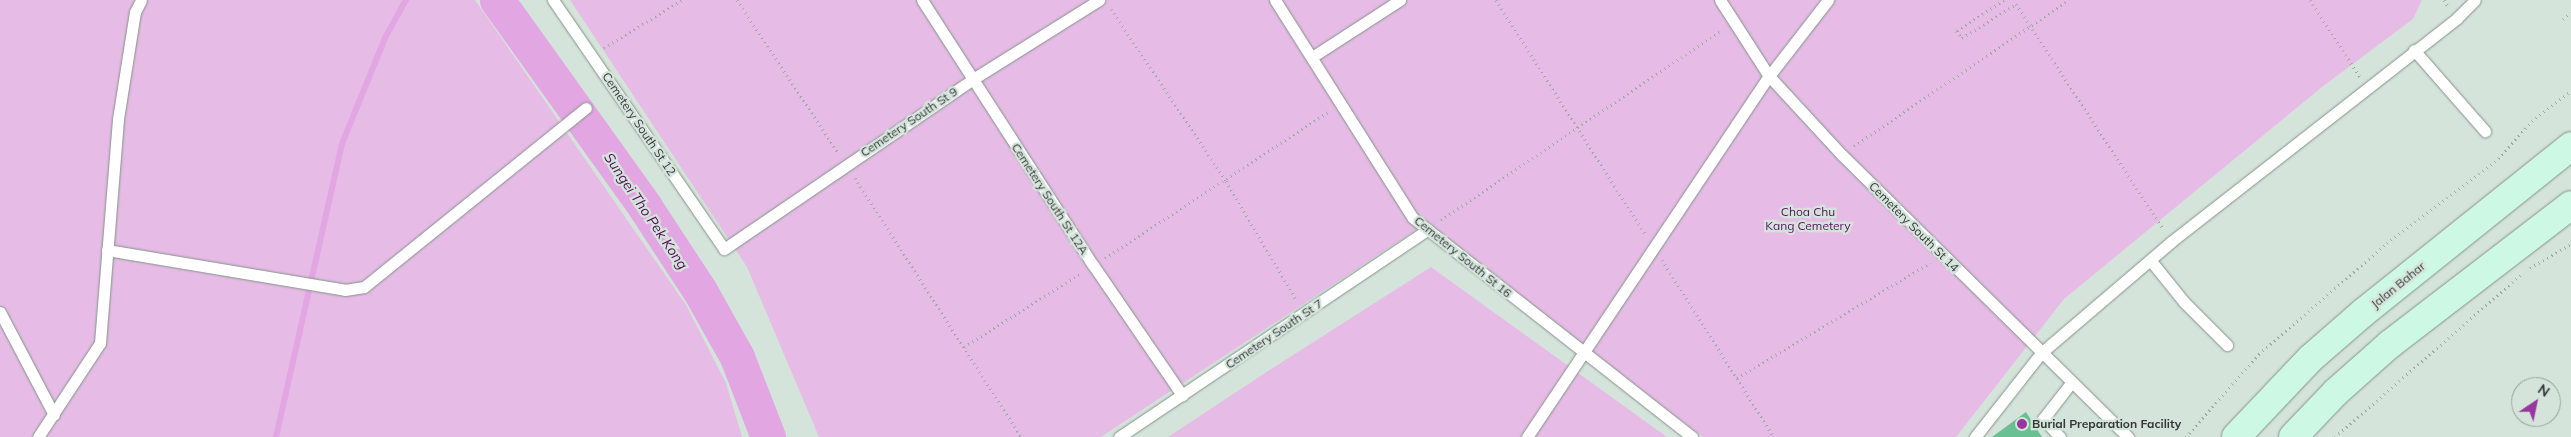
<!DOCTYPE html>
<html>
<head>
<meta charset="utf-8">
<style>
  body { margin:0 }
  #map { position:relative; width:2571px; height:437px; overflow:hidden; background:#d5e4db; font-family:Mulish,sans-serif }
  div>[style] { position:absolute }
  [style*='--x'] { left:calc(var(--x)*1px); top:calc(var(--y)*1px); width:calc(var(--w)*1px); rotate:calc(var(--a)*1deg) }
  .green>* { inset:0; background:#e6bce6 }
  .stream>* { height:5.5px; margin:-2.75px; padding:0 2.75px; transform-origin:2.75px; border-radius:2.75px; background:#e2a6e3 }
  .river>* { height:35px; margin:-17.5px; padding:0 17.5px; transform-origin:17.5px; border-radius:17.5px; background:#e2a6e3 }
  .building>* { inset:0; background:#69c093 }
  .path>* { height:3px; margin-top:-1.5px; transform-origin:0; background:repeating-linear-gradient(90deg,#9da9a2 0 1px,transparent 0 5px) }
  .roads { filter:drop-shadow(0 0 1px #85938a) drop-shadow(0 0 1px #85938a) }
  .lane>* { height:11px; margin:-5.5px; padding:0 5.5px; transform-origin:5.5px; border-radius:5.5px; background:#fff }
  .secondary>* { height:28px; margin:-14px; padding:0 14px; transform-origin:14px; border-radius:14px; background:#cdf8e4 }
  .dots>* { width:14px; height:14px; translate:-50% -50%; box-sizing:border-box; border:2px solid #d5e4db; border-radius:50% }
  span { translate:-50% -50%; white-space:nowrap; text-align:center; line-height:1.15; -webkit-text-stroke:4.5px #d5e4db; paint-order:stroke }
  .street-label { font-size:12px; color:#353a37 }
  .park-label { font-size:12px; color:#5a125d }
  .poi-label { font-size:12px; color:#353a37; font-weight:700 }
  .left { translate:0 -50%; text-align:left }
  .water-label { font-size:14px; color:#550d59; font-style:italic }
  .north { position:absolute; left:2511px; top:377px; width:50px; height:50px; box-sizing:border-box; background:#d5e4db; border:1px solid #95a099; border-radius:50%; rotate:34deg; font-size:14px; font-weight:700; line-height:20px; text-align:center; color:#353a37 }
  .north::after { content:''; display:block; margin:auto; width:18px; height:22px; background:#98369d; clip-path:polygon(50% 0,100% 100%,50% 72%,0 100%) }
</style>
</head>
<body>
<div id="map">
  <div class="green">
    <div style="clip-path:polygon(0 0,475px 0,686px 305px,726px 383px,742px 437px,0 437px)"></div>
    <div style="clip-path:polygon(570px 0,2422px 0,2413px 19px,2322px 87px,2064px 299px,1956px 437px,1703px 437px,1616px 373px,1428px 222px,1101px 437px,819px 437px,747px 267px)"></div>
    <div style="clip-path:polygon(1431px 267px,1667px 437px,1168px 437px,1268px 371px)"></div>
  </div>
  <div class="stream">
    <div style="--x:276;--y:437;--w:300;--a:-77.3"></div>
    <div style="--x:342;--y:144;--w:114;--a:-67.9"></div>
    <div style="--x:385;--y:38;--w:43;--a:-61.1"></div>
  </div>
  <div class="river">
    <div style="--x:497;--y:0;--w:254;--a:54.4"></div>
    <div style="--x:645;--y:207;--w:100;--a:56.8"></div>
    <div style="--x:700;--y:291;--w:76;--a:60.7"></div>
    <div style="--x:737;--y:357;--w:86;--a:68.8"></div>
  </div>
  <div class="building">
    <div style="clip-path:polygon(2026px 412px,2042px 437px,1992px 437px)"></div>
  </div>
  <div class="path">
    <div style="--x:737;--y:0;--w:185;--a:56.5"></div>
    <div style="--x:1496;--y:0;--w:277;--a:57.5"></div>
    <div style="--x:2004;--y:0;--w:57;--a:147.1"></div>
    <div style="--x:1956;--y:31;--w:9;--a:49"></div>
    <div style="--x:1962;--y:38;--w:64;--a:-32.2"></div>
    <div style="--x:2016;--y:4;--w:269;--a:56.8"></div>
    <div style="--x:2310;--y:0;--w:92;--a:57"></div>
    <div style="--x:2444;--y:0;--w:9;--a:58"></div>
    <div style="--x:1111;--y:9;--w:207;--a:56.2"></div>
    <div style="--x:1226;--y:181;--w:139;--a:59.4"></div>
    <div style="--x:2563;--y:19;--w:10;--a:-37"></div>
    <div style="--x:604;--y:48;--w:92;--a:-31.6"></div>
    <div style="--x:1854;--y:146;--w:260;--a:-34.2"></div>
    <div style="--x:855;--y:178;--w:308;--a:57.3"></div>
    <div style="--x:1441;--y:220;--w:339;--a:-34.1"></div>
    <div style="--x:1105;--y:258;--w:267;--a:-33.2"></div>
    <div style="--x:1662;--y:260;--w:209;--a:57.7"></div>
    <div style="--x:2530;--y:268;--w:48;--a:-30.3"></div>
    <div style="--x:964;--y:347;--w:138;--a:-32.3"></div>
    <div style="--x:1737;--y:378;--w:225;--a:-30.8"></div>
    <div style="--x:2186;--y:437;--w:111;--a:-48.7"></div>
    <div style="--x:2259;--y:354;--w:169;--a:-40.9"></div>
    <div style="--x:2387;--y:243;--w:135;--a:-36.9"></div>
    <div style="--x:2495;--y:162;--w:55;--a:-47.9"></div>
    <div style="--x:2532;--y:121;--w:49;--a:-37.6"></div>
    <div style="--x:2335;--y:437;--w:247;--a:-41.1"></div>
  </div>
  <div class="roads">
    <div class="lane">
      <div style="--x:553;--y:0;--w:302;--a:55.5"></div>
      <div style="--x:724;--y:249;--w:301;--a:-34.3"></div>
      <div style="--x:973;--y:79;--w:149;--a:-32.1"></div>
      <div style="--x:922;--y:0;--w:315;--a:57.2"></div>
      <div style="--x:1093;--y:265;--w:158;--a:55.6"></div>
      <div style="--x:1275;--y:0;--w:258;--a:57.7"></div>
      <div style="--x:1413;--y:218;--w:355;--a:38.1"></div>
      <div style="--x:1720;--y:0;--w:90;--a:57.2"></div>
      <div style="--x:1769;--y:76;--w:108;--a:47.3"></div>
      <div style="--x:1842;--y:155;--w:402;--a:44.6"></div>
      <div style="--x:2414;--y:50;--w:108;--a:48.8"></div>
      <div style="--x:1312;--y:57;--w:105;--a:-32.9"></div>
      <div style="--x:107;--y:250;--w:241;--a:9.5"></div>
      <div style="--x:345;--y:290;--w:19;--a:-9"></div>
      <div style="--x:364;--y:287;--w:285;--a:-38.9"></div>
      <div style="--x:2151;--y:261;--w:53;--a:51.2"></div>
      <div style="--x:2184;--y:302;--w:61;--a:45"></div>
      <div style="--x:0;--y:312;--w:116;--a:62.3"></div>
      <div style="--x:38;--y:437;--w:113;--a:-56.6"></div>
      <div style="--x:100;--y:343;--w:225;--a:-85.4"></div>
      <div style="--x:118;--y:119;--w:108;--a:-81"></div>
      <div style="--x:135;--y:12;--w:13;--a:-63"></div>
      <div style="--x:1119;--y:437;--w:372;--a:-33.9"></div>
      <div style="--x:1527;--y:437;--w:435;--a:-56.2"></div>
      <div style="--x:1769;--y:76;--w:96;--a:-52.2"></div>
      <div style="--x:1975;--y:437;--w:107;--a:-51.8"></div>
      <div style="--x:2041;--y:353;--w:172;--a:-40.5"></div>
      <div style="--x:2172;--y:241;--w:362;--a:-38"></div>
      <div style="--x:2457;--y:18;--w:25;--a:-45"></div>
      <div style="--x:2060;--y:437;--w:25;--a:-133"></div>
      <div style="--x:2043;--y:419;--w:46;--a:-52.1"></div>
    </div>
    <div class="secondary">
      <div style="--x:2236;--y:437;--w:109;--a:-46.5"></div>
      <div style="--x:2311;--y:358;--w:70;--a:-41"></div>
      <div style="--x:2364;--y:312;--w:265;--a:-38.7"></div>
      <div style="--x:2293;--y:437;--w:62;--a:-46.3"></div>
      <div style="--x:2336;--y:392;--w:72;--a:-41.6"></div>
      <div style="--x:2390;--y:344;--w:228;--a:-37.5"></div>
    </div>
  </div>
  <div class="dots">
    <div style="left:2022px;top:424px;background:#98369d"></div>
  </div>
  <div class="street-label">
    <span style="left:909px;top:122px;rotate:-34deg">Cemetery South St 9</span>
    <span style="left:639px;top:124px;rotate:56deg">Cemetery South St 12</span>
    <span style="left:1050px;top:199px;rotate:57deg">Cemetery South St 12A</span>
    <span style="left:1914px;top:227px;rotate:45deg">Cemetery South St 14</span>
    <span style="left:1463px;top:257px;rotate:39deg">Cemetery South St 16</span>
    <span style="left:2398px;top:285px;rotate:-39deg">Jalan Bahar</span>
    <span style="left:1274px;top:334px;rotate:-34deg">Cemetery South St 7</span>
  </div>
  <div class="park-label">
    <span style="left:1808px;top:219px">Choa Chu<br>Kang Cemetery</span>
  </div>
  <div class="poi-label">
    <span class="left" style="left:2032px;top:424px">Burial Preparation Facility</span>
  </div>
  <div class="water-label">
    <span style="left:646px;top:211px;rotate:56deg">Sungei Tho Pek Kong</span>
  </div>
  <div class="north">N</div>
</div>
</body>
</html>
